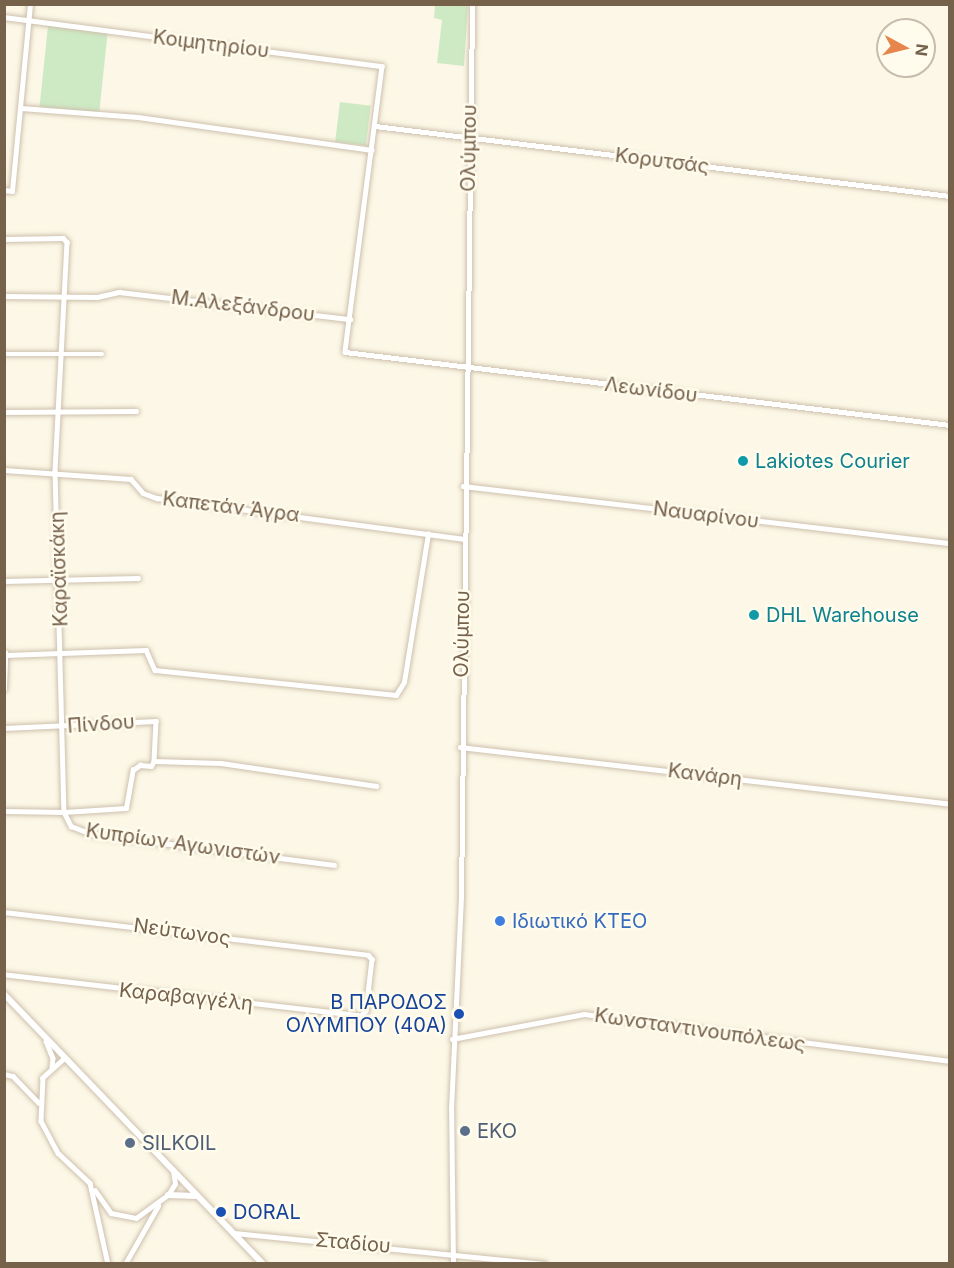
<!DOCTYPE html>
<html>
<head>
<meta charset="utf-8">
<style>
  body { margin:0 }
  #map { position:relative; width:954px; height:1268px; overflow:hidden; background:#fcf7e6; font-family:Inter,sans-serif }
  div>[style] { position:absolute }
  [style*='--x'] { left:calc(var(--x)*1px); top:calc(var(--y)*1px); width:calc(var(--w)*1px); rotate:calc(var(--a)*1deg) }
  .green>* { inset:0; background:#ceeac5; transform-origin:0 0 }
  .roads { filter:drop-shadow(0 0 2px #cec0ad) drop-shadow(0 0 2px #cec0ad) }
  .minor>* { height:4.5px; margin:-2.25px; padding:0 2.25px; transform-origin:2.25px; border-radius:2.25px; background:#fff }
  .tertiary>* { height:5px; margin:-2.5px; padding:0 2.5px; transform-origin:2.5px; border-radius:2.5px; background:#fff }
  .secondary>* { height:6px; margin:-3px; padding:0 3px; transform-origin:3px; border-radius:3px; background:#fff }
  .dots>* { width:16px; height:16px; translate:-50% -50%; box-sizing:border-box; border:3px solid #fffbed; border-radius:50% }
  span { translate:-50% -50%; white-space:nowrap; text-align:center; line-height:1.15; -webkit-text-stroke:5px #fffbed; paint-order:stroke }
  .street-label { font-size:20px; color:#76614b }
  .culture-label { font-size:20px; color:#0d838f }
  .left { translate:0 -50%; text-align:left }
  .shop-label { font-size:20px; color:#366cbe }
  .transit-label { font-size:20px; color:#164399 }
  .right { translate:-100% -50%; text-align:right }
  .service-label { font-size:20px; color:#4e5e75 }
  .frame { position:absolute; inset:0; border:6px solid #76614b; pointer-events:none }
  .north { position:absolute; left:876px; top:18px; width:60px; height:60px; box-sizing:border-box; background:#fffbed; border:2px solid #c8bdac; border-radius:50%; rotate:97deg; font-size:16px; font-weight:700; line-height:24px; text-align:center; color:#76614b }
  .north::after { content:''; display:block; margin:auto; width:21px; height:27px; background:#e6864c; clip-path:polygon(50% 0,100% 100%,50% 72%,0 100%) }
</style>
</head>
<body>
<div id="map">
  <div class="green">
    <div style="clip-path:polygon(435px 5px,468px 5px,464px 66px,437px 63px,442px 20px,434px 18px)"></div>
    <div style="left:48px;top:26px;width:60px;height:82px;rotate:6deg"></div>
    <div style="left:340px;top:102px;width:31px;height:40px;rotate:7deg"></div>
  </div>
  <div class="roads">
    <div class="minor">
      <div style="--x:4;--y:17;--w:381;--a:7.4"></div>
      <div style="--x:382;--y:66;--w:288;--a:97.4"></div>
      <div style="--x:345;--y:352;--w:609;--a:6.88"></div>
      <div style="--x:21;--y:108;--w:117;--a:4.4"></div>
      <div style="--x:138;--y:117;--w:236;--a:8"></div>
      <div style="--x:375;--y:126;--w:579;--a:6.94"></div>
      <div style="--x:4;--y:190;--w:8;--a:7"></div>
      <div style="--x:12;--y:191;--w:188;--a:-84.5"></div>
      <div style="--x:4;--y:239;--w:59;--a:-1"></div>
      <div style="--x:63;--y:238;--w:6;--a:45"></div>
      <div style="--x:67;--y:242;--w:229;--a:93"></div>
      <div style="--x:55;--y:471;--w:341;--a:88.5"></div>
      <div style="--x:64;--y:812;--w:62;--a:-3.7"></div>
      <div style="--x:126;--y:808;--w:39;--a:-80"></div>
      <div style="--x:133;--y:770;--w:9;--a:-36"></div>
      <div style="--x:140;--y:765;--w:11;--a:5"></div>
      <div style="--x:151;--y:766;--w:6;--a:-59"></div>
      <div style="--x:154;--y:761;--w:67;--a:1.7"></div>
      <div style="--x:221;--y:763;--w:157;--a:8.4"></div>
      <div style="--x:4;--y:296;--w:93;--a:0.6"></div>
      <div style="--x:97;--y:297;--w:23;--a:-13"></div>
      <div style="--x:119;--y:292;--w:233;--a:6.7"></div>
      <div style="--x:4;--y:354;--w:98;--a:0"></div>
      <div style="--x:4;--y:412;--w:132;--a:-0.4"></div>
      <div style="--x:4;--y:470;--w:127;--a:4.1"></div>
      <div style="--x:131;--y:479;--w:18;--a:49"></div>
      <div style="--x:143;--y:493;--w:15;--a:20"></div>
      <div style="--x:157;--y:498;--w:310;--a:7.6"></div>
      <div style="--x:463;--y:486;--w:490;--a:6.7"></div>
      <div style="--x:4;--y:581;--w:134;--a:-1.3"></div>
      <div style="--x:5;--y:655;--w:141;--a:-2"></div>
      <div style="--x:146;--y:650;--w:22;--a:66"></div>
      <div style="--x:155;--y:670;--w:242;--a:5.9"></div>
      <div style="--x:396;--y:695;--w:15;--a:-58"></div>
      <div style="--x:404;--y:682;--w:150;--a:-80.8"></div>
      <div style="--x:4;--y:689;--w:36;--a:-88"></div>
      <div style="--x:4;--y:728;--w:152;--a:-2.6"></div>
      <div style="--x:156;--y:721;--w:40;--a:92.9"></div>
      <div style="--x:460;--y:747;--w:493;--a:6.6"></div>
      <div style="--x:4;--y:811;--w:60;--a:1"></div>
      <div style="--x:64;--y:812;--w:16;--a:63"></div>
      <div style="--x:71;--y:826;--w:22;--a:21"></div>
      <div style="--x:92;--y:834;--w:244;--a:7.3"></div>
      <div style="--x:4;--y:912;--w:367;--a:6.7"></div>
      <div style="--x:368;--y:955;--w:6;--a:45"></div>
      <div style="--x:372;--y:959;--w:52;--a:96.6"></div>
      <div style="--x:366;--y:1011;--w:7;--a:135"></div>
      <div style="--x:361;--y:1016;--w:359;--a:-173.4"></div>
      <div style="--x:452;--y:1039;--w:134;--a:-10.7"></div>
      <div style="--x:584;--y:1014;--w:369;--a:7.3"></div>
      <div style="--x:46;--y:1041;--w:18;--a:68"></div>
      <div style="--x:53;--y:1058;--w:9;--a:96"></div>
      <div style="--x:65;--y:1058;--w:30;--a:138"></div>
      <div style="--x:43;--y:1078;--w:43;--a:92.7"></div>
      <div style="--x:41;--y:1121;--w:36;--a:62"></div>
      <div style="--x:58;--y:1153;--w:44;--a:43.2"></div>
      <div style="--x:90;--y:1183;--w:83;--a:77.5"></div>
      <div style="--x:4;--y:1074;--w:9;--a:13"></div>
      <div style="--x:13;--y:1076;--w:37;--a:46"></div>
      <div style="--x:95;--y:1190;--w:28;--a:55"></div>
      <div style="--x:111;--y:1213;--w:25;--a:11"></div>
      <div style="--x:136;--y:1218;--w:39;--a:-36"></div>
      <div style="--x:168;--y:1195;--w:13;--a:-58"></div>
      <div style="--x:175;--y:1184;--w:12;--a:-99"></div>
      <div style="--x:234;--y:1233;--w:312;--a:5.7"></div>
      <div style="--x:125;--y:1264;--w:67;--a:-60.4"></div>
    </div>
    <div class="tertiary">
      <div style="--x:453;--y:1264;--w:155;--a:-90.7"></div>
      <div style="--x:451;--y:1109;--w:212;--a:-87.3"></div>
      <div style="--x:461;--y:897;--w:893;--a:-89.29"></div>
    </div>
    <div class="secondary">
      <div style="--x:4;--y:994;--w:374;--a:46.2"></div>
      <div style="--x:168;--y:1195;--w:28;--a:2"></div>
    </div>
  </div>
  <div class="dots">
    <div style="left:743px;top:461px;background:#0f9aa8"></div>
    <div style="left:754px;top:615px;background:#0f9aa8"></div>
    <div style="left:500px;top:921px;background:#3f7fe0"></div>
    <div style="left:459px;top:1014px;background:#1a4fb4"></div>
    <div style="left:465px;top:1131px;background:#5c6f8a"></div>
    <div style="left:130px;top:1143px;background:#5c6f8a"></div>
    <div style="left:221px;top:1212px;background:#1a4fb4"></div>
  </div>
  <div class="street-label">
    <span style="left:211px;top:44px;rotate:7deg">Κοιμητηρίου</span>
    <span style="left:469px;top:148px;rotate:-89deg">Ολύμπου</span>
    <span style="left:662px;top:161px;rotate:7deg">Κορυτσάς</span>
    <span style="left:243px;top:306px;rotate:7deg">Μ.Αλεξάνδρου</span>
    <span style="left:651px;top:390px;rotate:7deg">Λεωνίδου</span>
    <span style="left:231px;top:507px;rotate:7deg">Καπετάν Άγρα</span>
    <span style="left:706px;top:515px;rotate:7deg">Ναυαρίνου</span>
    <span style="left:59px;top:569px;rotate:-92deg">Καραϊσκάκη</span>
    <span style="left:462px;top:634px;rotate:-89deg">Ολύμπου</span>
    <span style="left:101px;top:724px;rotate:-4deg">Πίνδου</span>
    <span style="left:705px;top:775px;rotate:7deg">Κανάρη</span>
    <span style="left:183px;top:844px;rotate:8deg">Κυπρίων Αγωνιστών</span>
    <span style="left:182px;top:932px;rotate:8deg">Νεύτωνος</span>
    <span style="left:186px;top:997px;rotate:6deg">Καραβαγγέλη</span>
    <span style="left:700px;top:1030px;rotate:8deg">Κωνσταντινουπόλεως</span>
    <span style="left:353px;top:1243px;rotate:5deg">Σταδίου</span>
  </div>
  <div class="culture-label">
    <span class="left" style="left:755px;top:461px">Lakiotes Courier</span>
    <span class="left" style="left:766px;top:615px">DHL Warehouse</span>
  </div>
  <div class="shop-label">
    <span class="left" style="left:512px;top:921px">Ιδιωτικό ΚΤΕΟ</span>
  </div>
  <div class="transit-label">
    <span class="right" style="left:447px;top:1014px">Β ΠΑΡΟΔΟΣ<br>ΟΛΥΜΠΟΥ (40Α)</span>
    <span class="left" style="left:233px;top:1212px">DORAL</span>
  </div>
  <div class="service-label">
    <span class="left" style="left:477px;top:1131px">EKO</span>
    <span class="left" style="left:142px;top:1143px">SILKOIL</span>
  </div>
  <div class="frame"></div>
  <div class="north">N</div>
</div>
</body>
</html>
